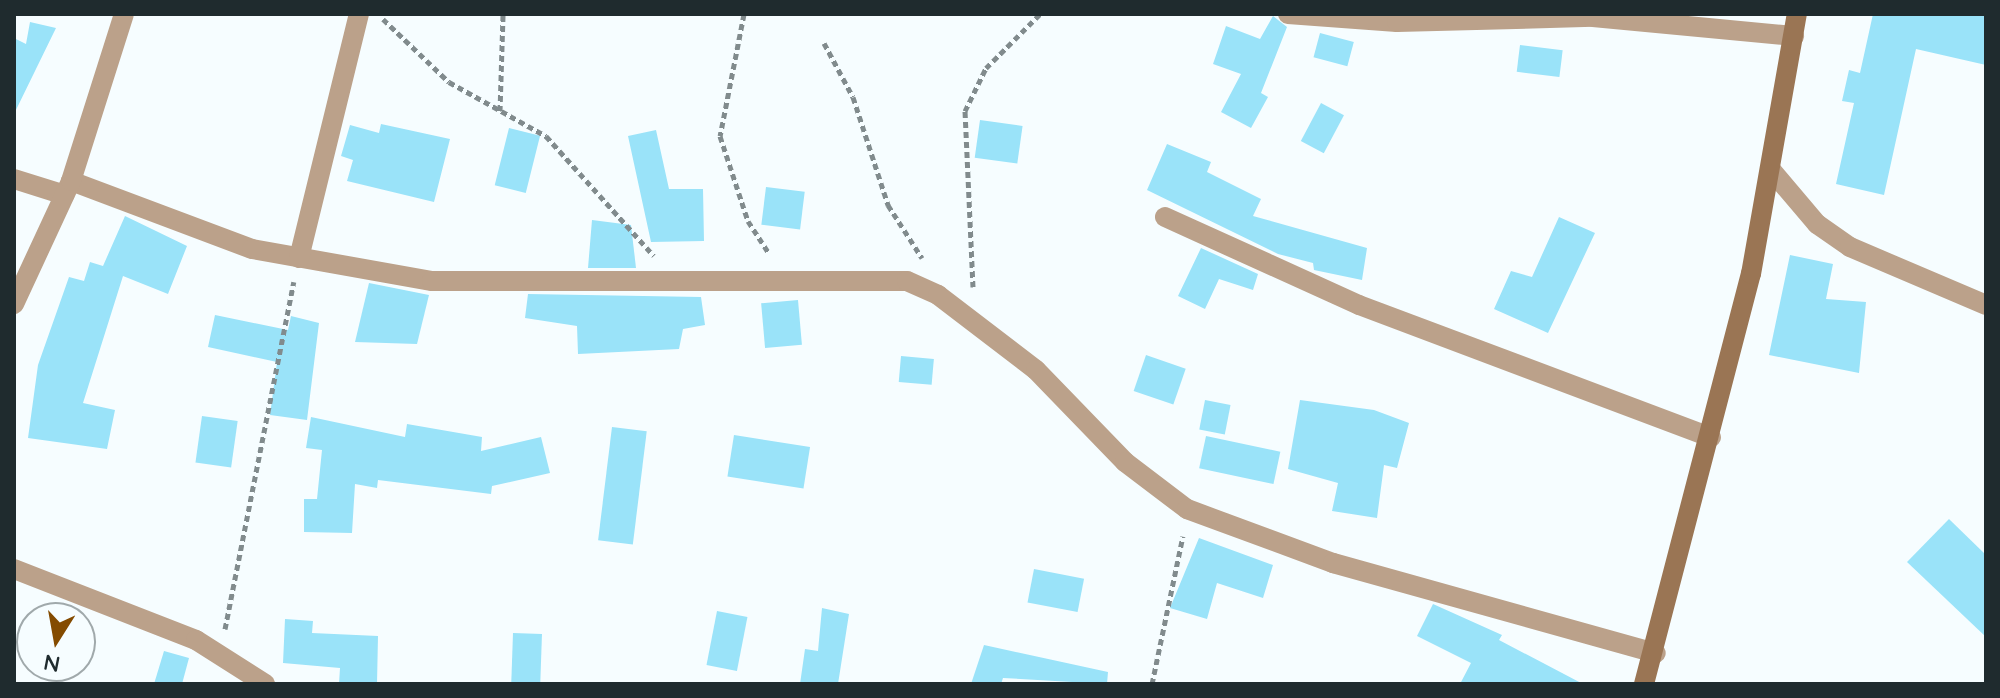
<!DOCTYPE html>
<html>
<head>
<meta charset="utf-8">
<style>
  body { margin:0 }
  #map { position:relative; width:2000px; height:698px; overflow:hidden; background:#f6fdff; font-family:Quicksand,sans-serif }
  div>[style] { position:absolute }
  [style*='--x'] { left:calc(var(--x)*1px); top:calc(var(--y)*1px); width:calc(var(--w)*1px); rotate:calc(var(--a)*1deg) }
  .building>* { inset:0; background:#9ae3f9; transform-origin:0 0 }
  .path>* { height:5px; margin-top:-2.5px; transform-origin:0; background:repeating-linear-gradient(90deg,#818b8d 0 6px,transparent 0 10px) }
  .street>* { height:20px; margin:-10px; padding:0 10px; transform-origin:10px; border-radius:10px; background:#bba18a }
  .secondary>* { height:20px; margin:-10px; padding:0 10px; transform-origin:10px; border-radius:10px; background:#9a7554 }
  span { translate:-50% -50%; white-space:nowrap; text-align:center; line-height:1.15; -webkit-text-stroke:6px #f6fdff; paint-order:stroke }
  .frame { position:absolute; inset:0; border:16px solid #1f2b2e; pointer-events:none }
  .north { position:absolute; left:16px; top:602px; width:80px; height:80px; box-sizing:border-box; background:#f6fdff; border:2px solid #a0a9ab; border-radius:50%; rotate:191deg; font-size:22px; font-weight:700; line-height:32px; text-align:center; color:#1f2b2e }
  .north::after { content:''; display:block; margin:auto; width:28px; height:36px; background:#844b00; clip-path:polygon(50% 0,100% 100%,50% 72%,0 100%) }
</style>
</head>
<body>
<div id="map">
  <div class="building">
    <div style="clip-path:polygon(1873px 14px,1986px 14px,1986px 65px,1916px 49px,1884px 195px,1836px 184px,1854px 103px,1842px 101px,1849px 70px,1860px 73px)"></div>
    <div style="clip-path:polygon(1273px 16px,1287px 27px,1261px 93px,1268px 97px,1251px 128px,1221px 112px,1241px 74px,1213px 64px,1226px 26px,1260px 39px)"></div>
    <div style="clip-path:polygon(30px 22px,56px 28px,14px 114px,14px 38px,26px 44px)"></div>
    <div style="left:1320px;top:33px;width:35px;height:25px;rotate:15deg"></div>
    <div style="left:1520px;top:45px;width:43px;height:27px;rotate:7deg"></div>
    <div style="left:1321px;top:103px;width:26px;height:43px;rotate:28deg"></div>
    <div style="left:980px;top:120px;width:43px;height:38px;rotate:8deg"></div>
    <div style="clip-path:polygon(381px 124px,450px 139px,434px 202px,347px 181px,353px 160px,341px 156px,350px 125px,379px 133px)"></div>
    <div style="left:509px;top:128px;width:32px;height:59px;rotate:14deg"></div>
    <div style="clip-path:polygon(656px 130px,669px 189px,703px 189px,704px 241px,651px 242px,628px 136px)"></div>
    <div style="clip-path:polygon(1167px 144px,1211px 162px,1207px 172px,1261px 199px,1253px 216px,1367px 248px,1362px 280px,1314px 270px,1313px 263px,1278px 254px,1147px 190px)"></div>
    <div style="left:766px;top:187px;width:39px;height:38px;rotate:7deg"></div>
    <div style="clip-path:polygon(125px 216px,187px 246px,168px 294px,123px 276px,83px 403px,115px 410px,107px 449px,28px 438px,38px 365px,69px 277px,84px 281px,90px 262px,103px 266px)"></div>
    <div style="clip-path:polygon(1559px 217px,1595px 233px,1548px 333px,1494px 309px,1511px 271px,1532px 277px)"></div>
    <div style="clip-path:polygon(592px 220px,631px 225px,636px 268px,588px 268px)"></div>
    <div style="clip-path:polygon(1201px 248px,1258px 274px,1253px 290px,1219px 279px,1205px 309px,1178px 296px)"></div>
    <div style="clip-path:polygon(1790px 255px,1833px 264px,1826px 299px,1866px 302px,1859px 373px,1769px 355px)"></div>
    <div style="clip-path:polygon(369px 283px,429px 295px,417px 344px,355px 342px)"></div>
    <div style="clip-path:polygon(528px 294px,701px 297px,705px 325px,683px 329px,679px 349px,578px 354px,577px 326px,525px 318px)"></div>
    <div style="left:798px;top:300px;width:45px;height:37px;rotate:85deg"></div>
    <div style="clip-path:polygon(215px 315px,288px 330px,291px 316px,319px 323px,307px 420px,270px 415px,277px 362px,208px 347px)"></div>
    <div style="left:1146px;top:355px;width:42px;height:38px;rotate:19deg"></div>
    <div style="left:901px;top:356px;width:33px;height:26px;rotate:5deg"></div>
    <div style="left:1205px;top:400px;width:26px;height:30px;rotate:11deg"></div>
    <div style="clip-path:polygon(1300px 400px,1374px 410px,1409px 423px,1397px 468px,1384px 465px,1377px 518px,1332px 511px,1338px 483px,1288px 469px)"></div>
    <div style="left:202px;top:416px;width:36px;height:47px;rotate:8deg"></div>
    <div style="clip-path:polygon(311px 417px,405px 437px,407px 424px,482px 437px,481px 451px,541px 437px,550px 473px,492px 486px,491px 494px,378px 480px,377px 488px,355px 484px,352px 533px,304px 532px,304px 499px,317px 499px,322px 450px,306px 448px)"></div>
    <div style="left:612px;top:427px;width:35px;height:114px;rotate:7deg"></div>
    <div style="left:734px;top:435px;width:77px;height:42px;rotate:9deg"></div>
    <div style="left:1206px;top:436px;width:76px;height:33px;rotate:12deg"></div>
    <div style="clip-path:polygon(1949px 519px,1986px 555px,1986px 637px,1907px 562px)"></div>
    <div style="clip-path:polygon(1199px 538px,1273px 565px,1263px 598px,1217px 583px,1207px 619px,1170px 608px)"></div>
    <div style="left:1034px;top:569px;width:51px;height:34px;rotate:11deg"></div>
    <div style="clip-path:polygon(1433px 604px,1502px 635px,1499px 640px,1583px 684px,1460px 684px,1471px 663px,1417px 636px)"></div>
    <div style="clip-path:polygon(822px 608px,849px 614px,838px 684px,800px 684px,805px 649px,818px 651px)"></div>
    <div style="left:717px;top:611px;width:31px;height:55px;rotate:11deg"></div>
    <div style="clip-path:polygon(285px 619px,313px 621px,312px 633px,378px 636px,377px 684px,339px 684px,340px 668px,283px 663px)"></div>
    <div style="left:513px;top:633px;width:29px;height:51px;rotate:2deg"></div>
    <div style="clip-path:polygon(984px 645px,1108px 672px,1107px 684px,1003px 678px,1001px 684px,971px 684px)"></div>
    <div style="clip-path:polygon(164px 651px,189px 658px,182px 684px,154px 684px)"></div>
  </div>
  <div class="path">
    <div style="--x:744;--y:14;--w:124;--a:101.1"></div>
    <div style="--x:720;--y:136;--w:89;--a:71.8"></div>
    <div style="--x:748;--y:221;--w:38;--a:57"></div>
    <div style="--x:383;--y:19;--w:91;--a:43.7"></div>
    <div style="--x:449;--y:82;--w:111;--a:29.1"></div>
    <div style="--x:546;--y:136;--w:161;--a:48"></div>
    <div style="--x:824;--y:43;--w:61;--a:61.8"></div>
    <div style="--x:853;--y:97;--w:114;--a:72"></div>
    <div style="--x:888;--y:205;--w:63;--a:57.3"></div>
    <div style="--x:500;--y:111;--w:97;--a:-88.2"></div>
    <div style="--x:973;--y:287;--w:176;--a:-92.6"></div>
    <div style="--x:965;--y:111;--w:48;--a:-64"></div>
    <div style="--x:986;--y:68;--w:76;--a:-45"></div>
    <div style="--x:225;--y:629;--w:354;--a:-78.8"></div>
    <div style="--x:1152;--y:684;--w:151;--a:-78.2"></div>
  </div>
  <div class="street">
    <div style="--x:1288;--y:14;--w:109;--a:4.2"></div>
    <div style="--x:1397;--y:22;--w:196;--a:-1.5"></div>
    <div style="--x:1593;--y:17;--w:202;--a:5.4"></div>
    <div style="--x:1772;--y:171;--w:70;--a:49.7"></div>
    <div style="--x:1817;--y:224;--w:40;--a:34.9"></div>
    <div style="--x:1850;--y:247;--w:148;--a:23.1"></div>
    <div style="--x:14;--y:179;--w:53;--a:17.4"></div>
    <div style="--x:71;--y:181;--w:193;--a:20.6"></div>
    <div style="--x:252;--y:249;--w:183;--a:10.1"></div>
    <div style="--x:432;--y:281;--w:475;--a:0"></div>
    <div style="--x:907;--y:281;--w:34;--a:24"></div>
    <div style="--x:938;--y:295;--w:123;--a:37.4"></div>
    <div style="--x:1036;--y:370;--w:128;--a:45.9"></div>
    <div style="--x:1125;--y:462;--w:78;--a:37.2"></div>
    <div style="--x:1187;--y:509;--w:156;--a:20.3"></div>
    <div style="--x:1333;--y:563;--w:335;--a:15.6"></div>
    <div style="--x:1165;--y:217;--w:213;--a:24.4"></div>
    <div style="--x:1359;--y:305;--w:376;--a:20.6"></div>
    <div style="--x:299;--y:258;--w:251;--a:-76.2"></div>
    <div style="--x:14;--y:304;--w:136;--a:-65.1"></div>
    <div style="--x:71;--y:181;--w:175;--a:-72.4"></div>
    <div style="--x:14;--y:569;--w:195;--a:21.3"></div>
    <div style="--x:196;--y:640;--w:82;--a:32.5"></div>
  </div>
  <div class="secondary">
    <div style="--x:1644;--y:684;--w:424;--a:-75.4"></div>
    <div style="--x:1751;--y:274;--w:264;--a:-80"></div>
  </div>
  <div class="frame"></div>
  <div class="north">N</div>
</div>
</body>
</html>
